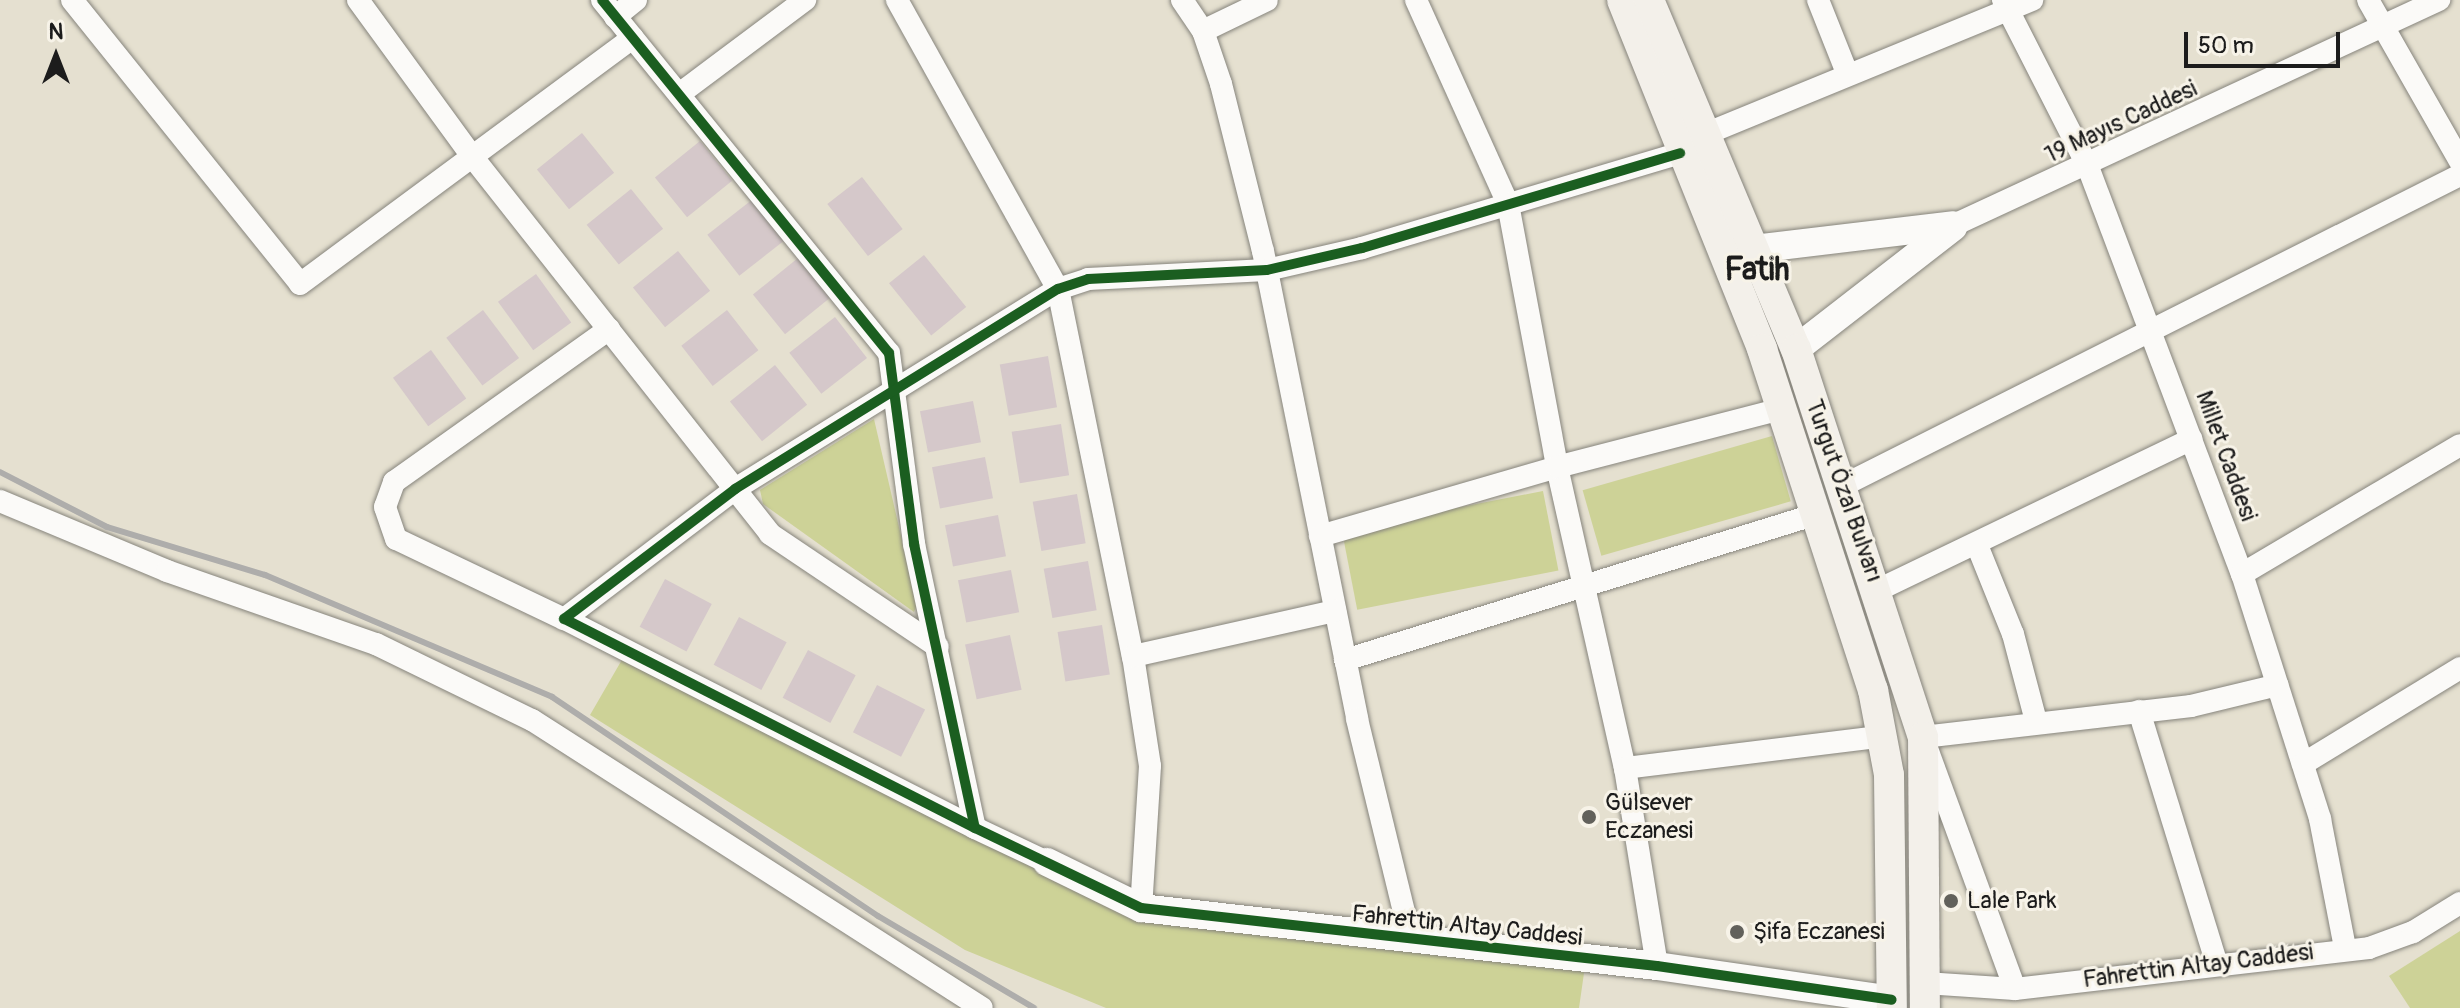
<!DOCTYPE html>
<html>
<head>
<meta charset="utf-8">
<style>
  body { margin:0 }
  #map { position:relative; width:2460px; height:1008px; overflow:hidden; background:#e5e0d0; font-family:Pangolin,sans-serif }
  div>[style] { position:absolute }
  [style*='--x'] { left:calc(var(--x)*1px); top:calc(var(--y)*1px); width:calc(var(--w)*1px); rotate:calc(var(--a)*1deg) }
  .green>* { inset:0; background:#cdd297; transform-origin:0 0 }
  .building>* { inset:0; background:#d5c8ca; transform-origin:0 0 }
  .roads { filter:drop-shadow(0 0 2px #86847c) drop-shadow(0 0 2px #86847c) }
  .minor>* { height:22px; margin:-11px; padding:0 11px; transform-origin:11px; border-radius:11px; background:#fbfaf8 }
  .tertiary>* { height:28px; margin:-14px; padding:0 14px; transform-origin:14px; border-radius:14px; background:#fbfaf8 }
  .secondary>* { height:30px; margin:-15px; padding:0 15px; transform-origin:15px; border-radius:15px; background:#f3f0ea }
  .rail>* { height:6px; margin:-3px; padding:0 3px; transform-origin:3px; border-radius:3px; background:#aeadab }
  .cycleway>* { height:10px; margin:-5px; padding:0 5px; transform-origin:5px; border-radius:5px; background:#1b5e20 }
  .dots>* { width:22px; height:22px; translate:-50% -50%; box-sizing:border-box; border:4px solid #f7f3e8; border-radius:50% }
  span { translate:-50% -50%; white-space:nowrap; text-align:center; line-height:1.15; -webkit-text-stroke:6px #f7f3e8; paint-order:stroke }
  .street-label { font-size:24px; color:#1c1c1c }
  .poi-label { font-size:24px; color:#1c1c1c }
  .left { translate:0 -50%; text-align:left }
  .district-label { font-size:32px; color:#1c1c1c; font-weight:700 }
  .north { position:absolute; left:16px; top:16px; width:80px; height:80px; -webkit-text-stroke:6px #f7f3e8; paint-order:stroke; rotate:0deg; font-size:22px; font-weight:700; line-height:32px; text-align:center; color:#1c1c1c }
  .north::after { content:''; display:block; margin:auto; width:28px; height:36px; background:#1c1c1c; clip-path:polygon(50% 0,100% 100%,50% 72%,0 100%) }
  .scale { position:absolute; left:2184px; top:32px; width:156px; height:36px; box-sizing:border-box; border:4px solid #1c1c1c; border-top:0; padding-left:10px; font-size:24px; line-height:28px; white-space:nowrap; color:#1c1c1c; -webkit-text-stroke:6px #f7f3e8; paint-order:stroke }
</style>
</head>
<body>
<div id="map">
  <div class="green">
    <div style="clip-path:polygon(874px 419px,917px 605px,914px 612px,763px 504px,760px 490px)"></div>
    <div style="left:1772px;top:436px;width:68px;height:197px;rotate:74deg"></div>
    <div style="left:1543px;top:491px;width:81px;height:205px;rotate:79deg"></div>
    <div style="clip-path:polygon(627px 651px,1141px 908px,1586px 959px,1579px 1008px,1106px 1008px,965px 950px,590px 715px)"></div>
    <div style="clip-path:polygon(2460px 931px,2460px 1008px,2410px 1008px,2389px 976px)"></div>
  </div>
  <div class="building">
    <div style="left:582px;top:133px;width:51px;height:58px;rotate:51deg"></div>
    <div style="left:700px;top:141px;width:51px;height:58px;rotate:51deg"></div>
    <div style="left:862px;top:177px;width:66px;height:44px;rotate:52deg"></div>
    <div style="left:631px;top:189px;width:51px;height:57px;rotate:51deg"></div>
    <div style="left:753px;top:199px;width:52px;height:58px;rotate:52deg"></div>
    <div style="left:678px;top:251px;width:51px;height:58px;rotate:51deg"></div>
    <div style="left:924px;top:255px;width:67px;height:45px;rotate:51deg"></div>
    <div style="left:798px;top:258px;width:51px;height:58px;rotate:51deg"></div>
    <div style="left:536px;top:274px;width:60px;height:47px;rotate:54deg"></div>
    <div style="left:483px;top:310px;width:60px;height:46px;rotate:53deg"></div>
    <div style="left:727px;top:310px;width:51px;height:58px;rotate:52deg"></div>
    <div style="left:835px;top:317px;width:52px;height:58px;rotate:52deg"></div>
    <div style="left:431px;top:350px;width:60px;height:47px;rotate:54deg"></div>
    <div style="left:1048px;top:356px;width:52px;height:49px;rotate:80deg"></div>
    <div style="left:775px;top:365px;width:51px;height:58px;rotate:51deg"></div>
    <div style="left:973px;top:401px;width:42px;height:54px;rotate:79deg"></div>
    <div style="left:1061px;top:424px;width:52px;height:50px;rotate:81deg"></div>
    <div style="left:985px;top:457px;width:42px;height:54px;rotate:79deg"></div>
    <div style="left:1077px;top:494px;width:50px;height:45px;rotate:80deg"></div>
    <div style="left:998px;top:515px;width:42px;height:54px;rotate:79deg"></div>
    <div style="left:1088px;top:561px;width:50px;height:45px;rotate:80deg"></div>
    <div style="left:1011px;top:570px;width:43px;height:54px;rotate:79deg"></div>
    <div style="left:665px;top:579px;width:53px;height:54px;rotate:28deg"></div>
    <div style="left:739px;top:617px;width:54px;height:54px;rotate:28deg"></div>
    <div style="left:1102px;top:625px;width:50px;height:45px;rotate:81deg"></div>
    <div style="left:1010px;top:635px;width:56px;height:46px;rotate:78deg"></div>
    <div style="left:808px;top:650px;width:54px;height:54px;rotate:28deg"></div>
    <div style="left:877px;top:685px;width:54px;height:53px;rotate:27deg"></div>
  </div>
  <div class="roads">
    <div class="minor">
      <div style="--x:72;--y:0;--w:364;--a:51.2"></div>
      <div style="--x:300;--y:284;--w:414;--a:-36.5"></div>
      <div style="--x:358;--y:0;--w:192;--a:53.9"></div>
      <div style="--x:471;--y:155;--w:483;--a:51.7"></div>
      <div style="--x:770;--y:534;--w:202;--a:33.9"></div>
      <div style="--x:602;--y:0;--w:455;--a:50.9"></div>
      <div style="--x:889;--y:353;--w:193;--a:82.5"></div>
      <div style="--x:914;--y:544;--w:290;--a:77.9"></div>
      <div style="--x:975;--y:828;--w:80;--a:25.3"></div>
      <div style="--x:897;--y:0;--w:331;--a:60.9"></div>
      <div style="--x:1058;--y:289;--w:375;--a:78.5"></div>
      <div style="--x:1133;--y:656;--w:111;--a:81.2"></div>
      <div style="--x:1150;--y:766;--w:142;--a:93.6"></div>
      <div style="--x:1182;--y:0;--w:37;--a:56"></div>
      <div style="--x:1203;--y:31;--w:56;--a:71.2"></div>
      <div style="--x:1221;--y:84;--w:172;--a:75.9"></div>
      <div style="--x:1263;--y:251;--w:477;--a:78.6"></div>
      <div style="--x:1357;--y:719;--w:228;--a:76.3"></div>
      <div style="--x:1416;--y:0;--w:224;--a:65.7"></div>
      <div style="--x:1508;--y:204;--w:268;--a:79.4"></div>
      <div style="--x:1557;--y:467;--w:309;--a:77.3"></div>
      <div style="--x:1625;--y:768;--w:201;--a:80.8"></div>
      <div style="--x:1818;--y:0;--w:79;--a:68.3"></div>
      <div style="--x:2003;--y:0;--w:187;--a:63"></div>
      <div style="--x:2088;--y:167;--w:435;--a:69.3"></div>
      <div style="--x:2242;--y:574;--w:257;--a:72.3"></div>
      <div style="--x:2320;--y:819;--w:131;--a:79"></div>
      <div style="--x:2368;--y:0;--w:185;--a:60.3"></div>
      <div style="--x:615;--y:17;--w:27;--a:-39"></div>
      <div style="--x:1203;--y:31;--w:71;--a:-25.8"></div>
      <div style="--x:682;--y:92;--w:154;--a:-36.8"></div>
      <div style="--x:1703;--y:135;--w:356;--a:-22.3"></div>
      <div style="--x:1954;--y:225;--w:535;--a:-24.89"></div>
      <div style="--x:1842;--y:486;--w:692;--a:-26.71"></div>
      <div style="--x:0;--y:501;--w:181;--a:22.7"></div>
      <div style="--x:167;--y:571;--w:221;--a:19.3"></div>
      <div style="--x:376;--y:644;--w:174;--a:26"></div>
      <div style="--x:532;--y:720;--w:534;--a:32.62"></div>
      <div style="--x:1320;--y:536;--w:247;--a:-16.2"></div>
      <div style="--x:1557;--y:467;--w:231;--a:-14.5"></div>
      <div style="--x:1977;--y:545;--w:96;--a:68"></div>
      <div style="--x:2013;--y:634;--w:90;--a:75.2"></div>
      <div style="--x:2242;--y:574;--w:253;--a:-30.6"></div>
      <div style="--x:1878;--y:590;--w:348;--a:-25.7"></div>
      <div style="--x:564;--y:619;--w:186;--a:-154.5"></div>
      <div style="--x:396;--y:539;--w:34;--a:-109"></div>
      <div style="--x:385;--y:507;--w:27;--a:-70"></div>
      <div style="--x:394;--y:482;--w:264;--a:-35.4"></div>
      <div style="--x:1133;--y:656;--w:207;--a:-12.6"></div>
      <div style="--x:1345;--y:660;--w:493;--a:-17.2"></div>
      <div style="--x:2139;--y:711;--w:263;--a:72.9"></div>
      <div style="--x:2303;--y:764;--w:184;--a:-31.4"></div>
      <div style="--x:1625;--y:768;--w:261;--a:-7"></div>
      <div style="--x:975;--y:828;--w:461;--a:-153"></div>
      <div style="--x:564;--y:619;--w:215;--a:-37.2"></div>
      <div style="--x:735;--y:489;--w:380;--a:-31.8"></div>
      <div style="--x:1058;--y:289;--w:32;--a:-18"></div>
      <div style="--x:1088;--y:279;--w:179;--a:-2.9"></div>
      <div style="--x:1267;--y:270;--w:98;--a:-13"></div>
      <div style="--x:1362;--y:248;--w:332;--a:-16.6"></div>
      <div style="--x:1925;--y:983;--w:90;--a:3.8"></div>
      <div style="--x:2015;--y:989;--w:356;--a:-6.6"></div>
      <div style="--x:2369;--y:948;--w:47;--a:-20"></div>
      <div style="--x:2413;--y:932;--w:55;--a:-31.7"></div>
      <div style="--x:2015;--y:989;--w:268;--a:-110.1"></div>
      <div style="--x:1923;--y:737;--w:270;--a:-6.6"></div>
      <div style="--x:2191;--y:706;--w:89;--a:-13.6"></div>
    </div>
    <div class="tertiary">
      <div style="--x:1754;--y:249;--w:201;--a:-6.8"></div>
      <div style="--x:1796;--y:349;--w:199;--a:-37.8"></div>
      <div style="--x:1047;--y:862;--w:105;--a:26.1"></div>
      <div style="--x:1141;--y:908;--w:519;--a:6.41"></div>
      <div style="--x:1657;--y:966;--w:237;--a:8.2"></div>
    </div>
    <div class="secondary">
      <div style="--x:1622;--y:0;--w:376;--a:68.1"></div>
      <div style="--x:1762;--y:349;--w:359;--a:72"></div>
      <div style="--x:1873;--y:690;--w:86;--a:79.3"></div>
      <div style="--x:1889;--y:775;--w:233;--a:89.3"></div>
      <div style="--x:1649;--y:0;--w:379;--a:67.2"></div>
      <div style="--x:1796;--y:349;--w:408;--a:71.9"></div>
      <div style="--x:1923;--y:737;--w:271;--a:89.6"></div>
    </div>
  </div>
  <div class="rail">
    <div style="--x:0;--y:472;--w:120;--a:27.2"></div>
    <div style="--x:107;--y:527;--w:165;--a:16.9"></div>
    <div style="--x:265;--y:575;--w:312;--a:23"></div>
    <div style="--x:552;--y:697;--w:393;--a:33.9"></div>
    <div style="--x:878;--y:916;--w:181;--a:30.5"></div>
  </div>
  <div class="cycleway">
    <div style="--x:602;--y:0;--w:455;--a:50.9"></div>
    <div style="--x:889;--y:353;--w:193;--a:82.5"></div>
    <div style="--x:914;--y:544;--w:290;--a:77.9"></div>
    <div style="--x:975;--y:828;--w:184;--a:25.7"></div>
    <div style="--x:1141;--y:908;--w:519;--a:6.41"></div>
    <div style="--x:1657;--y:966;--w:237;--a:8.2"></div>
    <div style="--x:975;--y:828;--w:461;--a:-153"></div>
    <div style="--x:564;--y:619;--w:215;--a:-37.2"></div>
    <div style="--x:735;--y:489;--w:380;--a:-31.8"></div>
    <div style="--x:1058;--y:289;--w:32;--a:-18"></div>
    <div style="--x:1088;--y:279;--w:179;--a:-2.9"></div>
    <div style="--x:1267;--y:270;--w:98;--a:-13"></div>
    <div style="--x:1362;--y:248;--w:332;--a:-16.6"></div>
  </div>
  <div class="dots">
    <div style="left:1589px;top:817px;background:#62615b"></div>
    <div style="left:1951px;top:901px;background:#62615b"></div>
    <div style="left:1737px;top:932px;background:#62615b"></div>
  </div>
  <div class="street-label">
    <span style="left:2121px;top:122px;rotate:-25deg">19 Mayıs Caddesi</span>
    <span style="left:2226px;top:456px;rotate:70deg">Millet Caddesi</span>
    <span style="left:1844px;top:491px;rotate:71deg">Turgut Özal Bulvarı</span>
    <span style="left:1467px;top:926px;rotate:6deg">Fahrettin Altay Caddesi</span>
    <span style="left:2198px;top:966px;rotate:-7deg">Fahrettin Altay Caddesi</span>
  </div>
  <div class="poi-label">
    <span class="left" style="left:1605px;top:817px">Gülsever<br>Eczanesi</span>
    <span class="left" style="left:1967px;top:901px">Lale Park</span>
    <span class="left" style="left:1753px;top:932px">Şifa Eczanesi</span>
  </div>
  <div class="district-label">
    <span style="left:1757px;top:270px">Fatih</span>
  </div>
  <div class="north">N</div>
  <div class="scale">50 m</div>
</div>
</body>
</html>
